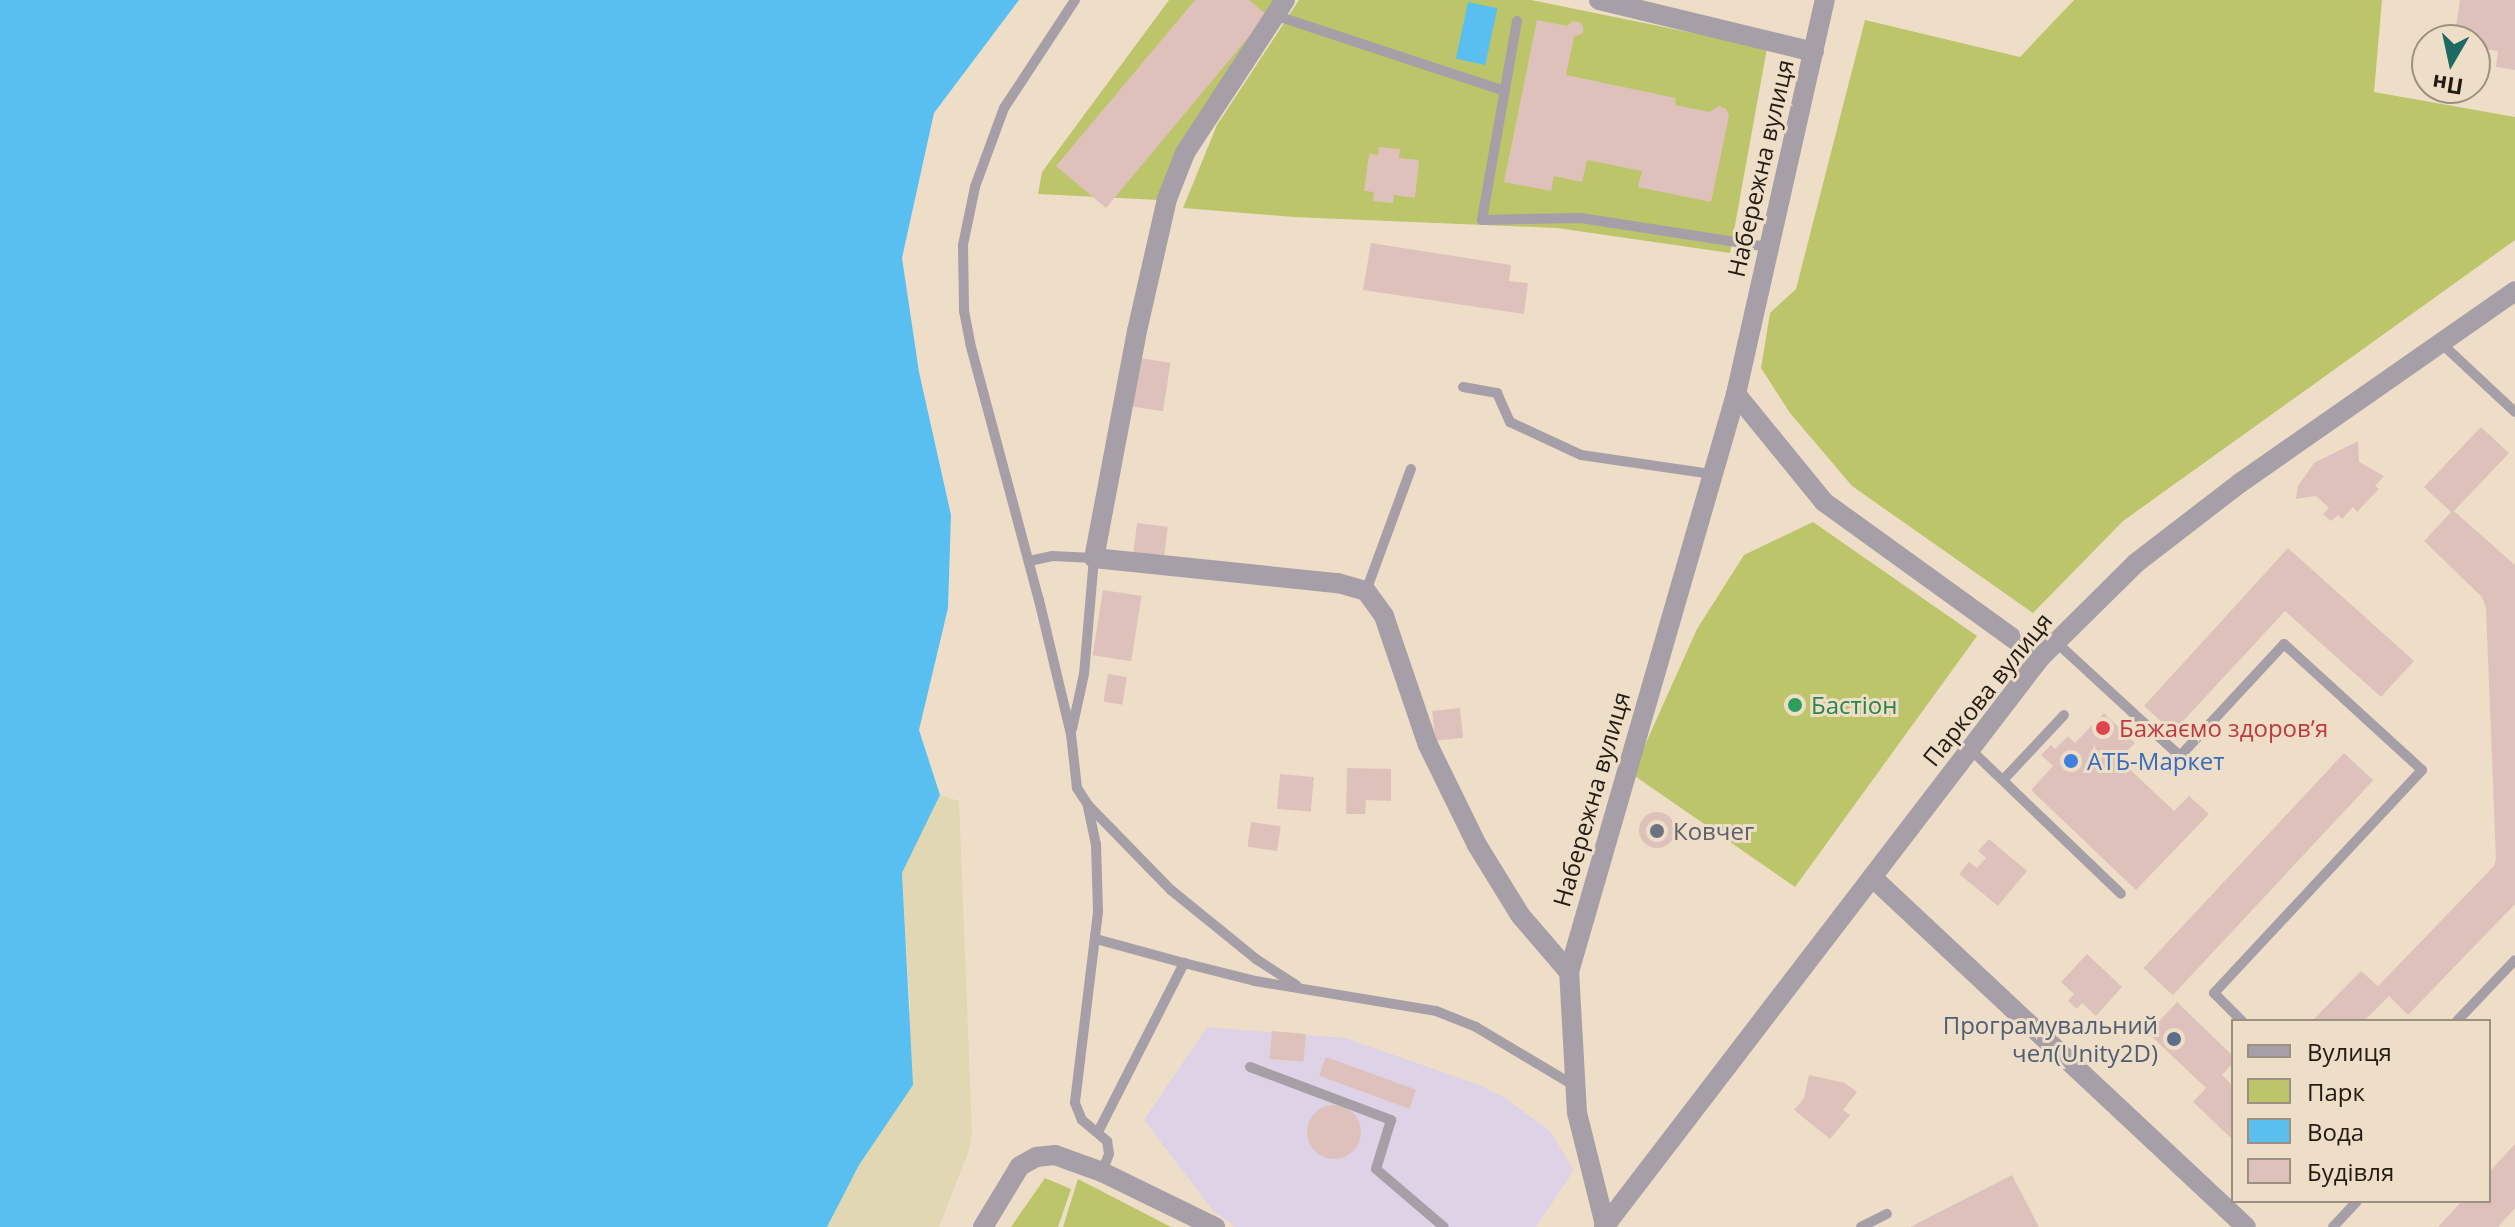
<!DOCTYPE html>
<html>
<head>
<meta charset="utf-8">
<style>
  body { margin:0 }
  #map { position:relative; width:2515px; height:1227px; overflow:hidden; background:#eedec8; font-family:"Open Sans",sans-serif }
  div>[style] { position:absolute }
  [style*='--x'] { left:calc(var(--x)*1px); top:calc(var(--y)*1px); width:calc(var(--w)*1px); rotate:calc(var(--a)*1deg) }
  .industrial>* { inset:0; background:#ddd2e6 }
  .green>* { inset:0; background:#bcc569 }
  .sand>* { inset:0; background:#e1d7b2 }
  .water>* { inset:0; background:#59bff0; transform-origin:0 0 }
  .building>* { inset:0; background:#dfc1bb; transform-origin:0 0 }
  .round { border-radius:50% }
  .service>* { height:10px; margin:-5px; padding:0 5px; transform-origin:5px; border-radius:5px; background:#a69fa8 }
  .minor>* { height:20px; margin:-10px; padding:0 10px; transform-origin:10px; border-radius:10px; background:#a69fa8 }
  .dots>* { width:22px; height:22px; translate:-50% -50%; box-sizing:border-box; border:4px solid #eedec8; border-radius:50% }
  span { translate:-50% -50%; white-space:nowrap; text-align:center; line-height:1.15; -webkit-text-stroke:6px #eedec8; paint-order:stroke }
  .street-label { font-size:24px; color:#211b13 }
  .leisure-label { font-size:24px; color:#27864d }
  .left { translate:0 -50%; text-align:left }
  .health-label { font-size:24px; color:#be3a42 }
  .shop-label { font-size:24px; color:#366cbe }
  .worship-label { font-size:24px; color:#5b616d }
  .service-label { font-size:24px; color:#4e5e75 }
  .right { translate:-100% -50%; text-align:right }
  .legend { position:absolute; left:2231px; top:1019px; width:260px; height:184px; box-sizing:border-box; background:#eedec8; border:2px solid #9c9080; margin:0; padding:10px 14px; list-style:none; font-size:24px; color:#211b13 }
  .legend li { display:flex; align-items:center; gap:16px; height:40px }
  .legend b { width:40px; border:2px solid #9c9080 }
  .north { position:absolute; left:2411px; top:24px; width:80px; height:80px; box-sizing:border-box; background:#eedec8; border:2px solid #9c9080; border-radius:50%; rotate:189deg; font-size:22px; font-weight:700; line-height:32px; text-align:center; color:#211b13 }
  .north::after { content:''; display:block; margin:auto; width:28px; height:36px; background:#1d6964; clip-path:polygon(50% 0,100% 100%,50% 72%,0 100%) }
</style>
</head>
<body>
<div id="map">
  <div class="industrial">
    <div style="clip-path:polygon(1207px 1027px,1345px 1038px,1477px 1084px,1505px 1098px,1550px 1131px,1574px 1170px,1536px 1227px,1236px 1227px,1213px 1211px,1144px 1120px)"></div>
  </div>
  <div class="green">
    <div style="clip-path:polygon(1169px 0,1281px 0,1159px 200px,1038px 194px,1042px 172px)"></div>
    <div style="clip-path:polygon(1299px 0,1531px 0,1767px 48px,1730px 253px,1557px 228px,1294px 217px,1183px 208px,1217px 125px)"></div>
    <div style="clip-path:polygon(2074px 0,2382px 0,2374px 92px,2515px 117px,2515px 240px,2123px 521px,2033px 613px,1852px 486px,1790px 413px,1761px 368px,1770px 313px,1796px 289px,1865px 20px,2020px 57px)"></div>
    <div style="clip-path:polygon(1813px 522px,1977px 636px,1795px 887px,1632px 774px,1697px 629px,1744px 555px)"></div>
    <div style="clip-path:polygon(1045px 1178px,1071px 1189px,1058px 1227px,1011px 1227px)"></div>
    <div style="clip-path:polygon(1078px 1179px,1171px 1227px,1063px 1227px)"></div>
  </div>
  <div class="sand">
    <div style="clip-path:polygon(940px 795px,959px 801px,972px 1132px,969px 1150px,939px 1227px,827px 1227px,859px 1165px,910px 1009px,902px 873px)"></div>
  </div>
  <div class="water">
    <div style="clip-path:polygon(0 0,1019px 0,934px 113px,902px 258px,919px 372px,951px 515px,948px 608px,919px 730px,940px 795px,902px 873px,913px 1085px,859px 1165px,827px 1227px,0 1227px)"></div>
    <div style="left:1468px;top:2px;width:30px;height:58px;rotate:12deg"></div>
  </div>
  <div class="building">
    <div style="clip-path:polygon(1195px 0,1249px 0,1267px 15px,1106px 208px,1056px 166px)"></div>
    <div style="clip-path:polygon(2460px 0,2515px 0,2515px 70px,2496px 67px,2498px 51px,2475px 48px,2475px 40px,2454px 40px)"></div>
    <div style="clip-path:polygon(1537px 20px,1567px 26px,1572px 21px,1579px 22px,1583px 26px,1583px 33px,1574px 37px,1566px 75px,1676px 98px,1675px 105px,1710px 112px,1719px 106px,1726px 109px,1729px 116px,1711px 202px,1638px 187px,1642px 171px,1587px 160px,1582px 182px,1554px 176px,1551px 191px,1504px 182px)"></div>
    <div style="clip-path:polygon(1379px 147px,1400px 149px,1399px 158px,1419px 160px,1415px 198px,1394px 195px,1393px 203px,1373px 201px,1374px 192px,1364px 191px,1369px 154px,1378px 155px)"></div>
    <div style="clip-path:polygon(1371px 243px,1511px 265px,1509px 281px,1528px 283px,1524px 314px,1363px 290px)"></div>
    <div style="left:1140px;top:358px;width:31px;height:49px;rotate:9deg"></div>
    <div style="clip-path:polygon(2481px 427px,2509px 453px,2454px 511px,2515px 565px,2515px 904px,2408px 1015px,2389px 996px,2364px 1021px,2312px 1021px,2361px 971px,2378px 986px,2494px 866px,2496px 859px,2486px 608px,2482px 597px,2424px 541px,2451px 512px,2424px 487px)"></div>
    <div style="clip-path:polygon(2358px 441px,2359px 462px,2384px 476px,2375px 486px,2379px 489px,2357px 512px,2353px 507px,2342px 519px,2338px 515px,2331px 521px,2323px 514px,2329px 508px,2316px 496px,2296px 499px,2298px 486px,2314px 463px)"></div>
    <div style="left:1137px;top:523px;width:31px;height:35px;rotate:7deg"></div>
    <div style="clip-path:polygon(2288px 548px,2414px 661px,2381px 697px,2285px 611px,2173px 732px,2144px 706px)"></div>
    <div style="left:1103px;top:590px;width:39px;height:66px;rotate:9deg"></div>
    <div style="left:1108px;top:674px;width:19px;height:28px;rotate:9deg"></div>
    <div style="left:1460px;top:708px;width:30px;height:28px;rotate:84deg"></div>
    <div style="clip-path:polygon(2104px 713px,2135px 743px,2119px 759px,2174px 811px,2189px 796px,2209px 814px,2136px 890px,2031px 790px,2053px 766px,2041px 755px,2051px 745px,2055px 749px,2068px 736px,2075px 743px)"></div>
    <div style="left:2344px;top:753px;width:40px;height:294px;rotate:43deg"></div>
    <div style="clip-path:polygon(1347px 768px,1391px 769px,1391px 801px,1366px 800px,1365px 814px,1346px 814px)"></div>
    <div style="left:1280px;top:774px;width:34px;height:35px;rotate:5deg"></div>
    <div class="round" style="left:1639px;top:812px;width:36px;height:36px"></div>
    <div style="left:1251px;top:822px;width:30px;height:25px;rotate:8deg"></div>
    <div style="clip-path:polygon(1989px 839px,2027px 871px,1998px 906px,1959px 874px,1969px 862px,1977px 868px,1986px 858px,1978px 851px)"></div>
    <div style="clip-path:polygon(2087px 954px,2122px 987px,2096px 1016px,2082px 1003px,2077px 1009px,2068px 1001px,2074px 994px,2061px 982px)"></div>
    <div style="clip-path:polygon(2177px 1002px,2233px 1056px,2233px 1063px,2222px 1075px,2233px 1086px,2233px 1140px,2193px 1102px,2206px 1088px,2148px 1033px)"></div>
    <div style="left:1272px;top:1031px;width:34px;height:28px;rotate:5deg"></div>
    <div style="left:1326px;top:1057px;width:96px;height:20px;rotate:20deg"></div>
    <div style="clip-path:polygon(1809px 1075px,1845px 1083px,1857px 1092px,1843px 1110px,1850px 1115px,1830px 1139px,1794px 1110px,1804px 1098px)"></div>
    <div class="round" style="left:1307px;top:1105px;width:54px;height:54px"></div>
    <div style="clip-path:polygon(2515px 1144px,2515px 1208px,2498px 1227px,2438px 1227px,2462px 1201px,2489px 1201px,2489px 1172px)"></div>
    <div style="clip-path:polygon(2012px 1175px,2039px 1227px,1910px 1227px)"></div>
  </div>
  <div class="service">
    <div style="--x:1075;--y:0;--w:129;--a:123.3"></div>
    <div style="--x:1004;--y:108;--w:84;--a:110.2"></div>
    <div style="--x:975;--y:187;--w:59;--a:101.7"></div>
    <div style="--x:963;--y:245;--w:66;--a:89.1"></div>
    <div style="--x:964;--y:311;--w:33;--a:79"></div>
    <div style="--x:970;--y:343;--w:266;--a:75"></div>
    <div style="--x:1039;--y:600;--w:138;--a:76.6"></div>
    <div style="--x:1071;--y:734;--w:54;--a:83.7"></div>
    <div style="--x:1077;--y:788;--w:20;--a:57"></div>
    <div style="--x:1088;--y:805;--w:119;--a:45.7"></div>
    <div style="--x:1171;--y:890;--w:109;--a:39.1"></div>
    <div style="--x:1256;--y:959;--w:48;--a:33"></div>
    <div style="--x:1274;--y:15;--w:243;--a:18.2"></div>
    <div style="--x:1517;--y:21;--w:202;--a:100"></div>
    <div style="--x:1482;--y:220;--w:99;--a:-1.2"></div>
    <div style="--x:1581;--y:218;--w:190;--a:8.8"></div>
    <div style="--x:2441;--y:343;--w:101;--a:43"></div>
    <div style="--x:1463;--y:387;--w:35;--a:10"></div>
    <div style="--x:1497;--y:393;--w:32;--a:66"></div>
    <div style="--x:1510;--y:422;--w:78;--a:24.9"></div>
    <div style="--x:1581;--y:455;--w:131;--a:8.3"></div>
    <div style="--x:1029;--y:561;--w:24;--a:-12"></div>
    <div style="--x:1052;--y:556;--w:42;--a:2.7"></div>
    <div style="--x:1094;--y:558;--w:116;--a:94.9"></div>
    <div style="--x:1084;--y:674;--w:56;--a:102.3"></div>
    <div style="--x:1366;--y:591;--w:130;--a:-69.8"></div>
    <div style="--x:2056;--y:642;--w:168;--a:42.6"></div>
    <div style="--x:2180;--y:756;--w:153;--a:-47.1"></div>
    <div style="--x:2284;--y:644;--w:187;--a:42.4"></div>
    <div style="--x:2422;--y:770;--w:305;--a:133"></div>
    <div style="--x:2214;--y:993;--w:40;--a:45"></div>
    <div style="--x:1970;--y:749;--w:209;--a:43.8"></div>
    <div style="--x:2003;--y:780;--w:89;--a:-46.8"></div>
    <div style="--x:1088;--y:807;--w:38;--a:78"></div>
    <div style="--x:1096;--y:844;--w:68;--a:88.3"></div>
    <div style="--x:1098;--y:912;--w:192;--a:96.9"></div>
    <div style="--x:1075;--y:1103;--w:18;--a:68"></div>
    <div style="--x:1082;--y:1120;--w:33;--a:40"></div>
    <div style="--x:1107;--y:1141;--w:13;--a:81"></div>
    <div style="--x:1109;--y:1154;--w:19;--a:111"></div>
    <div style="--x:1096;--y:939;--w:91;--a:15.3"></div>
    <div style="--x:2457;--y:1021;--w:84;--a:-46.4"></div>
    <div style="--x:1250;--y:1067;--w:151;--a:20.6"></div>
    <div style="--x:1391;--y:1120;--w:51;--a:107"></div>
    <div style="--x:1376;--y:1169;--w:89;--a:40.5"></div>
    <div style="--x:1098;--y:1132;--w:190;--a:-63"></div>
    <div style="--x:1184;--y:963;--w:73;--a:14.2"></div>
    <div style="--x:1255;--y:981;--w:183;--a:9.4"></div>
    <div style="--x:1436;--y:1011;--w:43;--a:21.8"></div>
    <div style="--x:1476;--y:1027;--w:115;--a:30.8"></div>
    <div style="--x:1861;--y:1227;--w:29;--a:-27"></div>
    <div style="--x:2333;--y:1227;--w:35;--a:-47"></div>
  </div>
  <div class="minor">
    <div style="--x:1285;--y:0;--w:183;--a:123.2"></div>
    <div style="--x:1185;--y:153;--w:49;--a:111.4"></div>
    <div style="--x:1167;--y:199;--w:135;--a:102.8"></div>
    <div style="--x:1137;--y:331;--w:231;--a:100.7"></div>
    <div style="--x:1094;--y:558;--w:245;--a:5.9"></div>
    <div style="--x:1338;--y:583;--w:29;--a:16"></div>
    <div style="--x:1366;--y:591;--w:31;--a:54"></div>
    <div style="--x:1384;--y:616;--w:136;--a:71.2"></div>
    <div style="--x:1428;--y:745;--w:111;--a:63.9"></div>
    <div style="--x:1477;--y:845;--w:82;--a:58.4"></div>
    <div style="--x:1520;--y:915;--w:75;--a:49.3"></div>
    <div style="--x:1599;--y:0;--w:221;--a:13.6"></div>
    <div style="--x:1736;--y:394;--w:139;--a:50.8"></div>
    <div style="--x:1824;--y:502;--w:266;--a:35.8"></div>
    <div style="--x:1872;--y:877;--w:512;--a:43.1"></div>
    <div style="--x:1605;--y:1225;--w:115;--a:-104"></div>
    <div style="--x:1577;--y:1113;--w:141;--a:-93.2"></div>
    <div style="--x:1569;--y:972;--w:602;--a:-73.88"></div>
    <div style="--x:1736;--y:394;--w:404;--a:-77.3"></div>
    <div style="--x:983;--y:1227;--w:71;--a:-58.8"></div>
    <div style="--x:1020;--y:1166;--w:18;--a:-29"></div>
    <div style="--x:1036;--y:1157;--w:19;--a:-6"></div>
    <div style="--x:1055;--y:1155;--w:50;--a:19.9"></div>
    <div style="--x:1102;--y:1172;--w:126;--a:26"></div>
    <div style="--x:1604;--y:1227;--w:717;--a:-52.54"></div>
    <div style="--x:2040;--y:658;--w:135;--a:-44.7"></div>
    <div style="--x:2136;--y:563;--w:131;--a:-37.6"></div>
    <div style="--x:2240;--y:483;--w:335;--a:-34.9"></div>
  </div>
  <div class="dots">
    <div style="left:1795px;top:705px;background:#2e9e5b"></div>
    <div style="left:2103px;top:728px;background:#e0444e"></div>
    <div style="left:2071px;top:761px;background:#3f7fe0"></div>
    <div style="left:1657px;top:831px;background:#6b7280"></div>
    <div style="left:2174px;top:1039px;background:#5c6f8a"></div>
  </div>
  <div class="street-label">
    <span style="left:1760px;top:168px;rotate:-77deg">Набережна вулиця</span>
    <span style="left:1987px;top:689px;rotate:-51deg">Паркова вулиця</span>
    <span style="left:1591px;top:799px;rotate:-74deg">Набережна вулиця</span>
  </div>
  <div class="leisure-label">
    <span class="left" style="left:1811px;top:705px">Бастіон</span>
  </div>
  <div class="health-label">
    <span class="left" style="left:2119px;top:728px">Бажаємо здоровʼя</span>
  </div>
  <div class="shop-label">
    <span class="left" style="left:2087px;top:761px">АТБ-Маркет</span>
  </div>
  <div class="worship-label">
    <span class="left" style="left:1673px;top:831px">Ковчег</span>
  </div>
  <div class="service-label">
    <span class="right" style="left:2158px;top:1039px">Програмувальний<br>чел(Unity2D)</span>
  </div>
  <ul class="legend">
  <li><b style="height:10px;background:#a69fa8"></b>Вулиця</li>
  <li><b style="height:22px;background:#bcc569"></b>Парк</li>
  <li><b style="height:22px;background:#59bff0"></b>Вода</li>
  <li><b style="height:22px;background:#dfc1bb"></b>Будівля</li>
  </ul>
  <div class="north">Пн</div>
</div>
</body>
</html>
